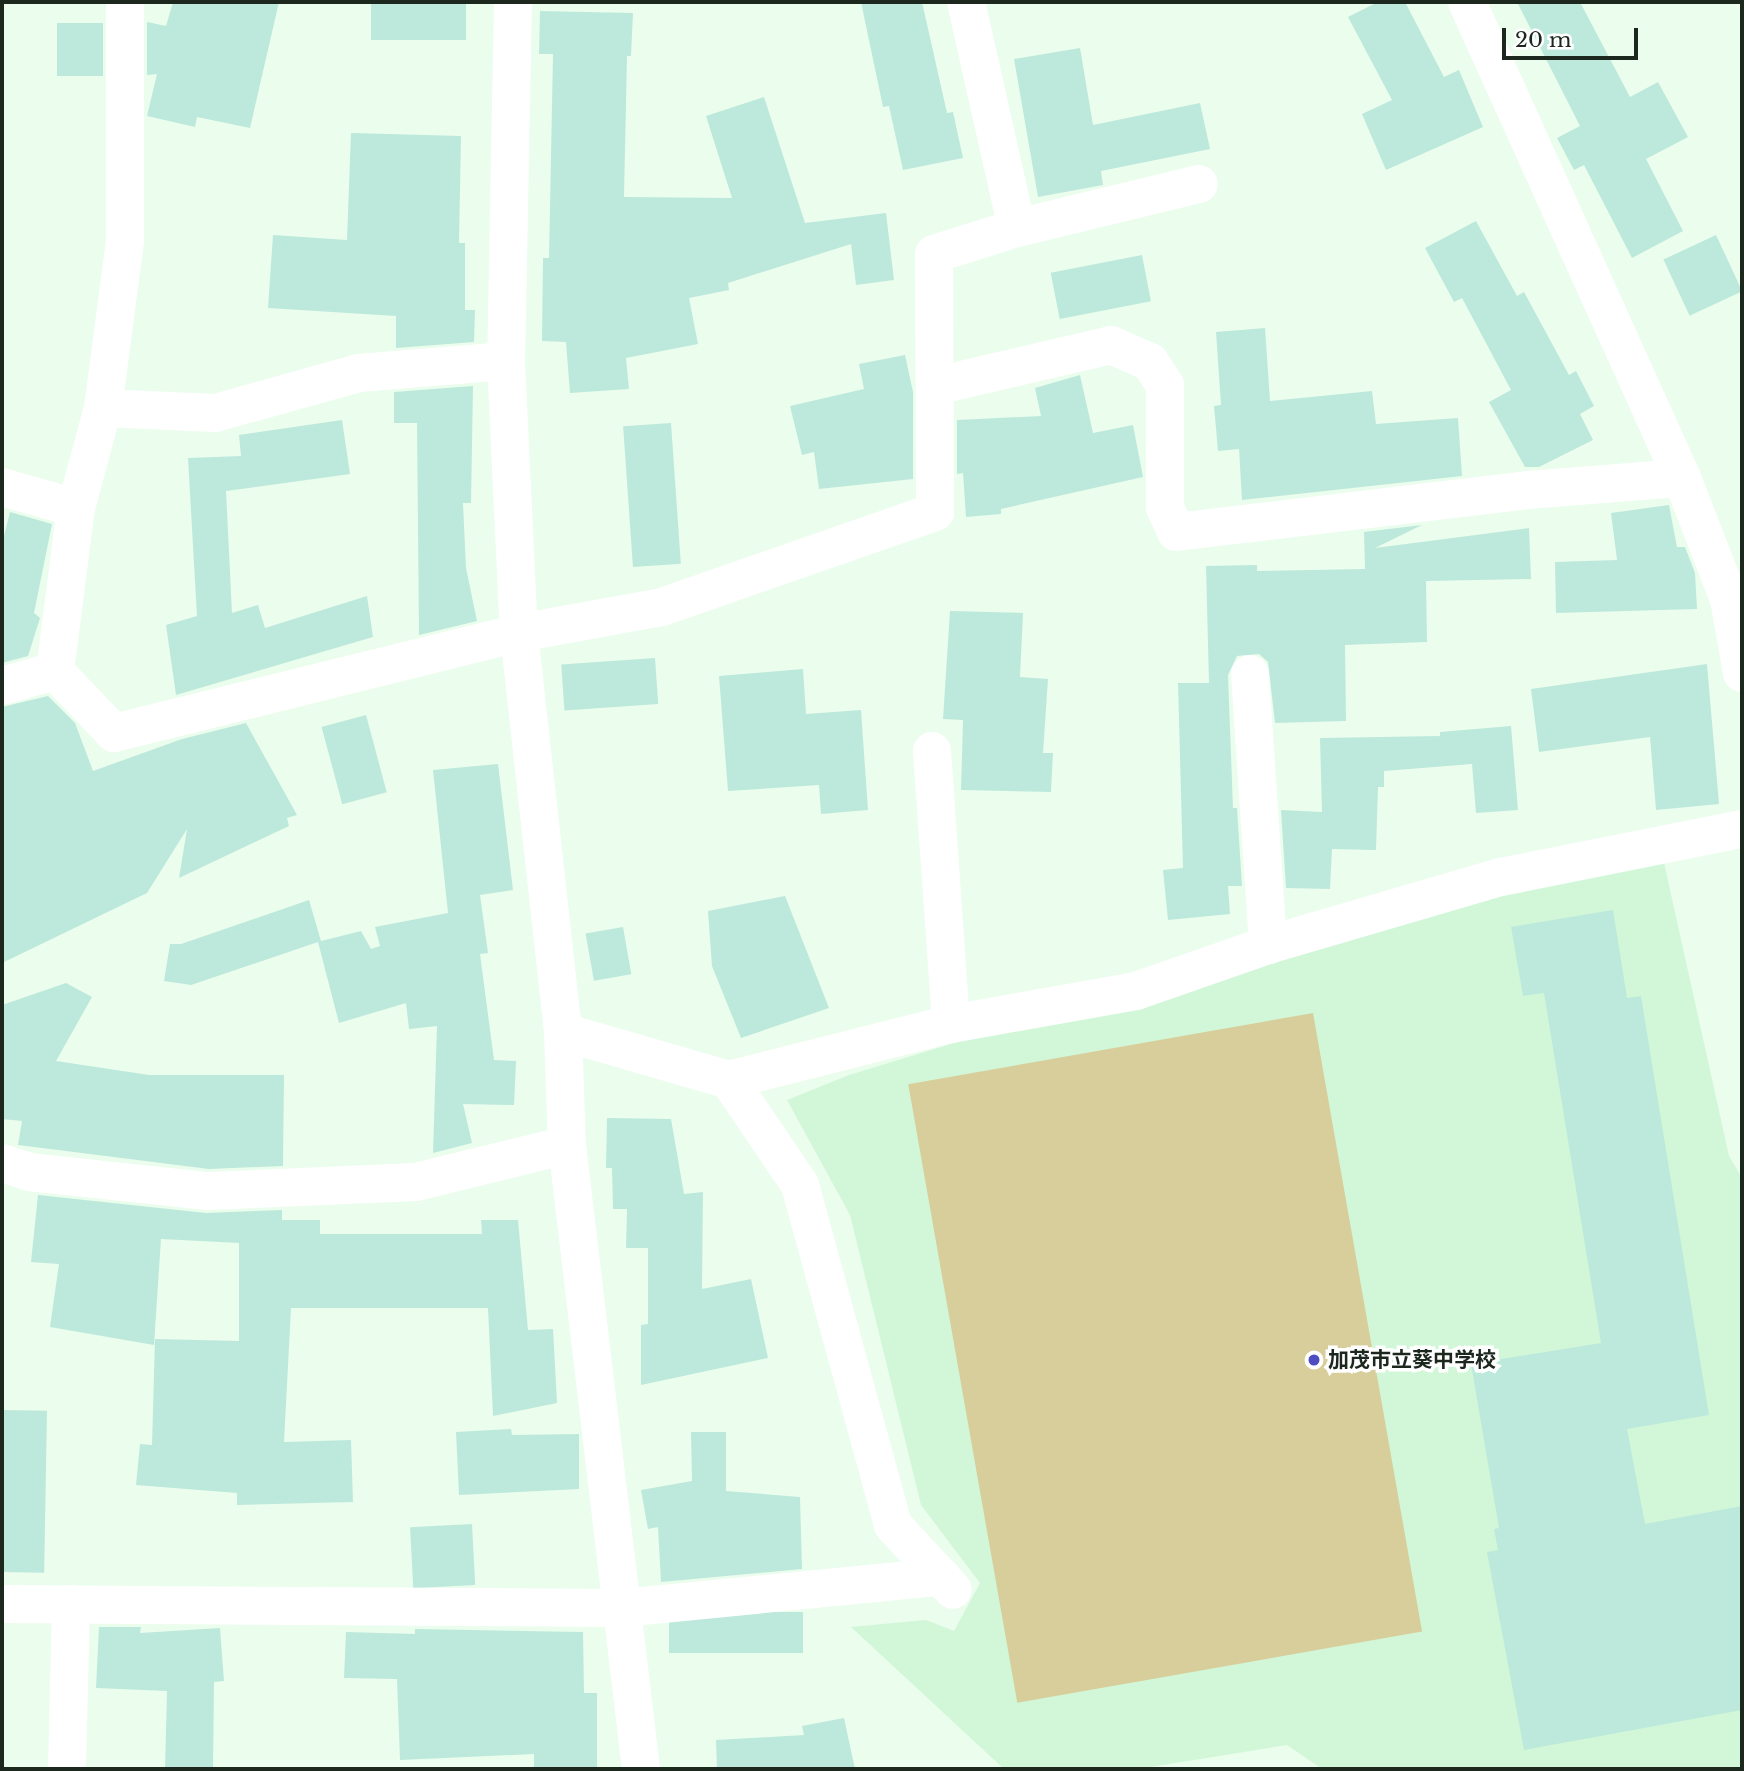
<!DOCTYPE html>
<html>
<head>
<meta charset="utf-8">
<style>
  body { margin:0 }
  #map { position:relative; width:1744px; height:1771px; overflow:hidden; background:#ebfded; font-family:"Libre Baskerville","Noto Sans JP",serif }
  div>[style] { position:absolute }
  [style*='--x'] { left:calc(var(--x)*1px); top:calc(var(--y)*1px); width:calc(var(--w)*1px); rotate:calc(var(--a)*1deg) }
  .built>* { inset:0; background:#d1f7d8 }
  .green>* { inset:0; background:#d8ce9b; transform-origin:0 0 }
  .building>* { inset:0; background:#bde9dc; transform-origin:0 0 }
  .minor>* { height:38px; margin:-19px; padding:0 19px; transform-origin:19px; border-radius:19px; background:#fff }
  .tertiary>* { height:38px; margin:-19px; padding:0 19px; transform-origin:19px; border-radius:19px; background:#fff }
  .dots>* { width:19px; height:19px; translate:-50% -50%; box-sizing:border-box; border:4px solid #fff; border-radius:50% }
  span { translate:-50% -50%; white-space:nowrap; text-align:center; line-height:1.15; -webkit-text-stroke:7px #fff; paint-order:stroke }
  .poi-label { font-size:21px; color:#1c281e; font-weight:700 }
  .left { translate:0 -50%; text-align:left }
  .frame { position:absolute; inset:0; border:4px solid #1c281e; pointer-events:none }
  .scale { position:absolute; left:1502px; top:28px; width:136px; height:32px; box-sizing:border-box; border:4px solid #1c281e; border-top:0; padding-left:9px; font-size:21px; line-height:24px; white-space:nowrap; color:#1c281e; -webkit-text-stroke:5px #fff; paint-order:stroke }
</style>
</head>
<body>
<div id="map">
  <div class="built">
    <div style="clip-path:polygon(1663px 858px,1729px 1156px,1742px 1178px,1742px 1769px,1322px 1769px,1287px 1745px,1138px 1769px,1004px 1769px,851px 1627px,926px 1620px,954px 1631px,980px 1583px,921px 1505px,850px 1215px,787px 1100px,849px 1075px,1010px 1026px,1502px 895px)"></div>
  </div>
  <div class="green">
    <div style="left:1313px;top:1013px;width:628px;height:411px;rotate:80deg"></div>
  </div>
  <div class="building">
    <div style="clip-path:polygon(173px 2px,279px 2px,250px 128px,197px 117px,195px 127px,147px 116px,157px 74px,147px 75px,147px 22px,166px 26px)"></div>
    <div style="left:371px;top:2px;width:95px;height:38px"></div>
    <div style="clip-path:polygon(861px 2px,922px 2px,947px 113px,953px 112px,963px 158px,903px 170px,889px 106px,883px 107px)"></div>
    <div style="clip-path:polygon(1378px 2px,1405px 2px,1444px 77px,1459px 70px,1483px 127px,1386px 170px,1362px 114px,1392px 100px,1348px 17px)"></div>
    <div style="clip-path:polygon(1517px 2px,1580px 2px,1630px 97px,1658px 82px,1688px 137px,1646px 159px,1683px 231px,1632px 258px,1584px 165px,1574px 170px,1557px 138px,1580px 126px)"></div>
    <div style="clip-path:polygon(540px 11px,633px 13px,631px 56px,627px 56px,624px 197px,732px 198px,706px 116px,764px 97px,805px 223px,886px 213px,894px 280px,856px 285px,851px 244px,728px 283px,729px 290px,689px 298px,698px 344px,626px 358px,629px 389px,570px 393px,566px 342px,542px 341px,543px 258px,549px 258px,553px 54px,539px 54px)"></div>
    <div style="left:103px;top:23px;width:53px;height:46px;rotate:90deg"></div>
    <div style="clip-path:polygon(1080px 48px,1093px 125px,1200px 103px,1210px 149px,1101px 171px,1103px 185px,1038px 197px,1014px 59px)"></div>
    <div style="clip-path:polygon(351px 133px,461px 136px,459px 243px,465px 243px,465px 310px,475px 310px,474px 342px,396px 348px,396px 316px,268px 308px,273px 235px,347px 240px)"></div>
    <div style="clip-path:polygon(1476px 221px,1517px 296px,1524px 292px,1569px 375px,1576px 371px,1594px 406px,1580px 414px,1593px 440px,1539px 467px,1525px 467px,1489px 402px,1511px 390px,1462px 298px,1454px 302px,1425px 248px)"></div>
    <div style="left:1716px;top:235px;width:62px;height:58px;rotate:65deg"></div>
    <div style="left:1142px;top:255px;width:47px;height:93px;rotate:79deg"></div>
    <div style="clip-path:polygon(1265px 328px,1270px 401px,1372px 391px,1376px 424px,1458px 418px,1462px 476px,1242px 500px,1239px 449px,1218px 451px,1214px 406px,1221px 405px,1216px 332px)"></div>
    <div style="clip-path:polygon(905px 355px,913px 392px,913px 479px,819px 489px,814px 452px,802px 455px,790px 406px,864px 389px,859px 364px)"></div>
    <div style="clip-path:polygon(1080px 375px,1093px 433px,1133px 425px,1143px 477px,1001px 509px,1001px 514px,966px 517px,963px 473px,957px 474px,957px 420px,1041px 416px,1035px 388px)"></div>
    <div style="clip-path:polygon(473px 386px,471px 503px,463px 503px,466px 568px,477px 621px,419px 635px,417px 423px,394px 423px,394px 392px)"></div>
    <div style="clip-path:polygon(342px 420px,350px 474px,226px 491px,232px 613px,258px 605px,265px 628px,367px 596px,373px 637px,176px 695px,166px 625px,197px 616px,188px 458px,241px 456px,239px 435px)"></div>
    <div style="left:671px;top:423px;width:141px;height:48px;rotate:86deg"></div>
    <div style="clip-path:polygon(1669px 505px,1677px 547px,1685px 547px,1695px 573px,1697px 609px,1556px 613px,1555px 562px,1617px 560px,1611px 513px)"></div>
    <div style="clip-path:polygon(10px 512px,52px 524px,34px 613px,40px 618px,28px 656px,2px 663px,2px 544px)"></div>
    <div style="clip-path:polygon(1422px 525px,1375px 548px,1529px 528px,1531px 579px,1426px 581px,1427px 642px,1345px 645px,1346px 721px,1275px 723px,1268px 662px,1259px 654px,1237px 656px,1228px 675px,1233px 808px,1237px 808px,1242px 886px,1228px 886px,1230px 914px,1168px 920px,1163px 870px,1183px 868px,1178px 683px,1209px 683px,1206px 566px,1257px 565px,1257px 571px,1365px 569px,1364px 532px)"></div>
    <div style="clip-path:polygon(950px 611px,1023px 613px,1020px 677px,1048px 679px,1043px 753px,1053px 753px,1051px 792px,961px 790px,963px 720px,943px 719px)"></div>
    <div style="left:655px;top:658px;width:46px;height:94px;rotate:86deg"></div>
    <div style="clip-path:polygon(1707px 664px,1719px 804px,1656px 810px,1650px 737px,1539px 752px,1531px 689px)"></div>
    <div style="clip-path:polygon(803px 669px,806px 714px,861px 710px,868px 810px,821px 814px,819px 785px,728px 791px,719px 676px)"></div>
    <div style="clip-path:polygon(48px 696px,75px 723px,93px 771px,182px 739px,246px 723px,297px 815px,287px 818px,289px 826px,179px 878px,187px 829px,147px 893px,2px 963px,2px 707px)"></div>
    <div style="left:366px;top:715px;width:80px;height:46px;rotate:75deg"></div>
    <div style="clip-path:polygon(1511px 726px,1518px 810px,1476px 813px,1472px 764px,1384px 771px,1384px 787px,1378px 787px,1376px 850px,1332px 849px,1330px 889px,1286px 888px,1281px 810px,1322px 812px,1320px 738px,1440px 736px,1440px 732px)"></div>
    <div style="clip-path:polygon(498px 764px,513px 890px,480px 895px,488px 953px,480px 954px,494px 1060px,516px 1061px,514px 1105px,463px 1104px,472px 1143px,433px 1153px,437px 1026px,409px 1029px,406px 1003px,339px 1023px,318px 942px,191px 985px,164px 981px,170px 944px,181px 944px,309px 900px,321px 941px,361px 931px,371px 949px,380px 946px,375px 927px,448px 913px,433px 770px)"></div>
    <div style="clip-path:polygon(785px 896px,829px 1008px,741px 1038px,712px 966px,708px 911px)"></div>
    <div style="clip-path:polygon(1613px 910px,1627px 998px,1641px 996px,1709px 1415px,1627px 1429px,1645px 1524px,1742px 1506px,1742px 1710px,1524px 1750px,1487px 1552px,1498px 1550px,1494px 1529px,1499px 1528px,1471px 1364px,1601px 1343px,1544px 993px,1523px 996px,1511px 927px)"></div>
    <div style="left:623px;top:927px;width:48px;height:38px;rotate:80deg"></div>
    <div style="clip-path:polygon(66px 983px,92px 997px,56px 1061px,149px 1075px,284px 1075px,283px 1166px,209px 1169px,18px 1145px,22px 1121px,2px 1119px,2px 1005px)"></div>
    <div style="clip-path:polygon(607px 1118px,671px 1119px,684px 1194px,703px 1192px,702px 1289px,751px 1279px,768px 1358px,641px 1385px,641px 1325px,648px 1324px,648px 1248px,626px 1248px,627px 1209px,613px 1209px,612px 1168px,606px 1168px)"></div>
    <div style="clip-path:polygon(38px 1195px,206px 1213px,282px 1210px,282px 1220px,320px 1220px,320px 1234px,482px 1234px,481px 1220px,518px 1220px,528px 1330px,553px 1329px,557px 1403px,493px 1416px,488px 1308px,291px 1308px,284px 1442px,351px 1440px,353px 1502px,237px 1505px,237px 1493px,136px 1485px,140px 1444px,152px 1445px,155px 1339px,239px 1341px,239px 1243px,161px 1239px,154px 1345px,50px 1327px,59px 1264px,31px 1262px)"></div>
    <div style="left:2px;top:1410px;width:45px;height:162px;rotate:1deg"></div>
    <div style="clip-path:polygon(511px 1429px,512px 1435px,579px 1434px,579px 1489px,459px 1495px,456px 1432px)"></div>
    <div style="clip-path:polygon(691px 1432px,726px 1432px,726px 1491px,800px 1497px,802px 1569px,661px 1582px,658px 1527px,648px 1529px,641px 1490px,692px 1481px)"></div>
    <div style="left:472px;top:1524px;width:61px;height:62px;rotate:87deg"></div>
    <div style="left:803px;top:1612px;width:41px;height:134px;rotate:90deg"></div>
    <div style="clip-path:polygon(99px 1627px,141px 1627px,140px 1633px,220px 1628px,224px 1681px,214px 1682px,213px 1769px,165px 1769px,167px 1691px,96px 1688px)"></div>
    <div style="clip-path:polygon(415px 1629px,583px 1632px,584px 1693px,597px 1693px,597px 1769px,534px 1769px,534px 1754px,400px 1760px,397px 1679px,344px 1678px,346px 1632px,415px 1634px)"></div>
    <div style="clip-path:polygon(844px 1718px,855px 1769px,717px 1769px,716px 1740px,804px 1735px,802px 1726px)"></div>
  </div>
  <div class="minor">
    <div style="--x:966;--y:2;--w:232;--a:77.3"></div>
    <div style="--x:1467;--y:2;--w:522;--a:65.69"></div>
    <div style="--x:1682;--y:478;--w:130;--a:68.8"></div>
    <div style="--x:1729;--y:599;--w:75;--a:80"></div>
    <div style="--x:936;--y:386;--w:180;--a:-13.2"></div>
    <div style="--x:1111;--y:345;--w:43;--a:23.6"></div>
    <div style="--x:1150;--y:362;--w:27;--a:57"></div>
    <div style="--x:1165;--y:385;--w:123;--a:90"></div>
    <div style="--x:1165;--y:508;--w:26;--a:65"></div>
    <div style="--x:1176;--y:532;--w:354;--a:-6.8"></div>
    <div style="--x:1528;--y:490;--w:154;--a:-4.5"></div>
    <div style="--x:103;--y:408;--w:112;--a:2.6"></div>
    <div style="--x:215;--y:413;--w:149;--a:-15.5"></div>
    <div style="--x:359;--y:373;--w:147;--a:-4.7"></div>
    <div style="--x:2;--y:487;--w:77;--a:15.8"></div>
    <div style="--x:55;--y:671;--w:86;--a:46.4"></div>
    <div style="--x:114;--y:733;--w:417;--a:-13.9"></div>
    <div style="--x:519;--y:633;--w:145;--a:-10.3"></div>
    <div style="--x:662;--y:607;--w:289;--a:-19.2"></div>
    <div style="--x:935;--y:512;--w:258;--a:-90.2"></div>
    <div style="--x:934;--y:254;--w:87;--a:-17.4"></div>
    <div style="--x:1017;--y:228;--w:187;--a:-13.6"></div>
    <div style="--x:1250;--y:674;--w:272;--a:86.2"></div>
    <div style="--x:2;--y:686;--w:55;--a:-15.8"></div>
    <div style="--x:55;--y:671;--w:164;--a:-82.7"></div>
    <div style="--x:76;--y:508;--w:104;--a:-74.9"></div>
    <div style="--x:103;--y:408;--w:168;--a:-82.5"></div>
    <div style="--x:125;--y:241;--w:239;--a:-90"></div>
    <div style="--x:932;--y:751;--w:274;--a:86"></div>
    <div style="--x:563;--y:1032;--w:173;--a:16.1"></div>
    <div style="--x:729;--y:1080;--w:229;--a:-14.2"></div>
    <div style="--x:951;--y:1024;--w:188;--a:-10.1"></div>
    <div style="--x:1136;--y:991;--w:140;--a:-19.2"></div>
    <div style="--x:1268;--y:945;--w:243;--a:-16.3"></div>
    <div style="--x:1501;--y:877;--w:246;--a:-11.3"></div>
    <div style="--x:729;--y:1080;--w:127;--a:55.9"></div>
    <div style="--x:800;--y:1185;--w:352;--a:74.7"></div>
    <div style="--x:893;--y:1525;--w:88;--a:47.3"></div>
    <div style="--x:2;--y:1163;--w:28;--a:18"></div>
    <div style="--x:29;--y:1172;--w:180;--a:6.1"></div>
    <div style="--x:208;--y:1191;--w:208;--a:-2.5"></div>
    <div style="--x:416;--y:1182;--w:155;--a:-13.8"></div>
    <div style="--x:2;--y:1604;--w:620;--a:0.37"></div>
    <div style="--x:622;--y:1608;--w:321;--a:-5.6"></div>
    <div style="--x:67;--y:1769;--w:165;--a:-88.6"></div>
  </div>
  <div class="tertiary">
    <div style="--x:513;--y:2;--w:359;--a:91.1"></div>
    <div style="--x:506;--y:361;--w:272;--a:87.3"></div>
    <div style="--x:519;--y:633;--w:401;--a:83.7"></div>
    <div style="--x:563;--y:1032;--w:113;--a:88"></div>
    <div style="--x:567;--y:1145;--w:628;--a:83.24"></div>
  </div>
  <div class="dots">
    <div style="left:1314px;top:1360px;background:#4f4bc1"></div>
  </div>
  <div class="poi-label">
    <span class="left" style="left:1328px;top:1360px">加茂市立葵中学校</span>
  </div>
  <div class="frame"></div>
  <div class="scale">20 m</div>
</div>
</body>
</html>
